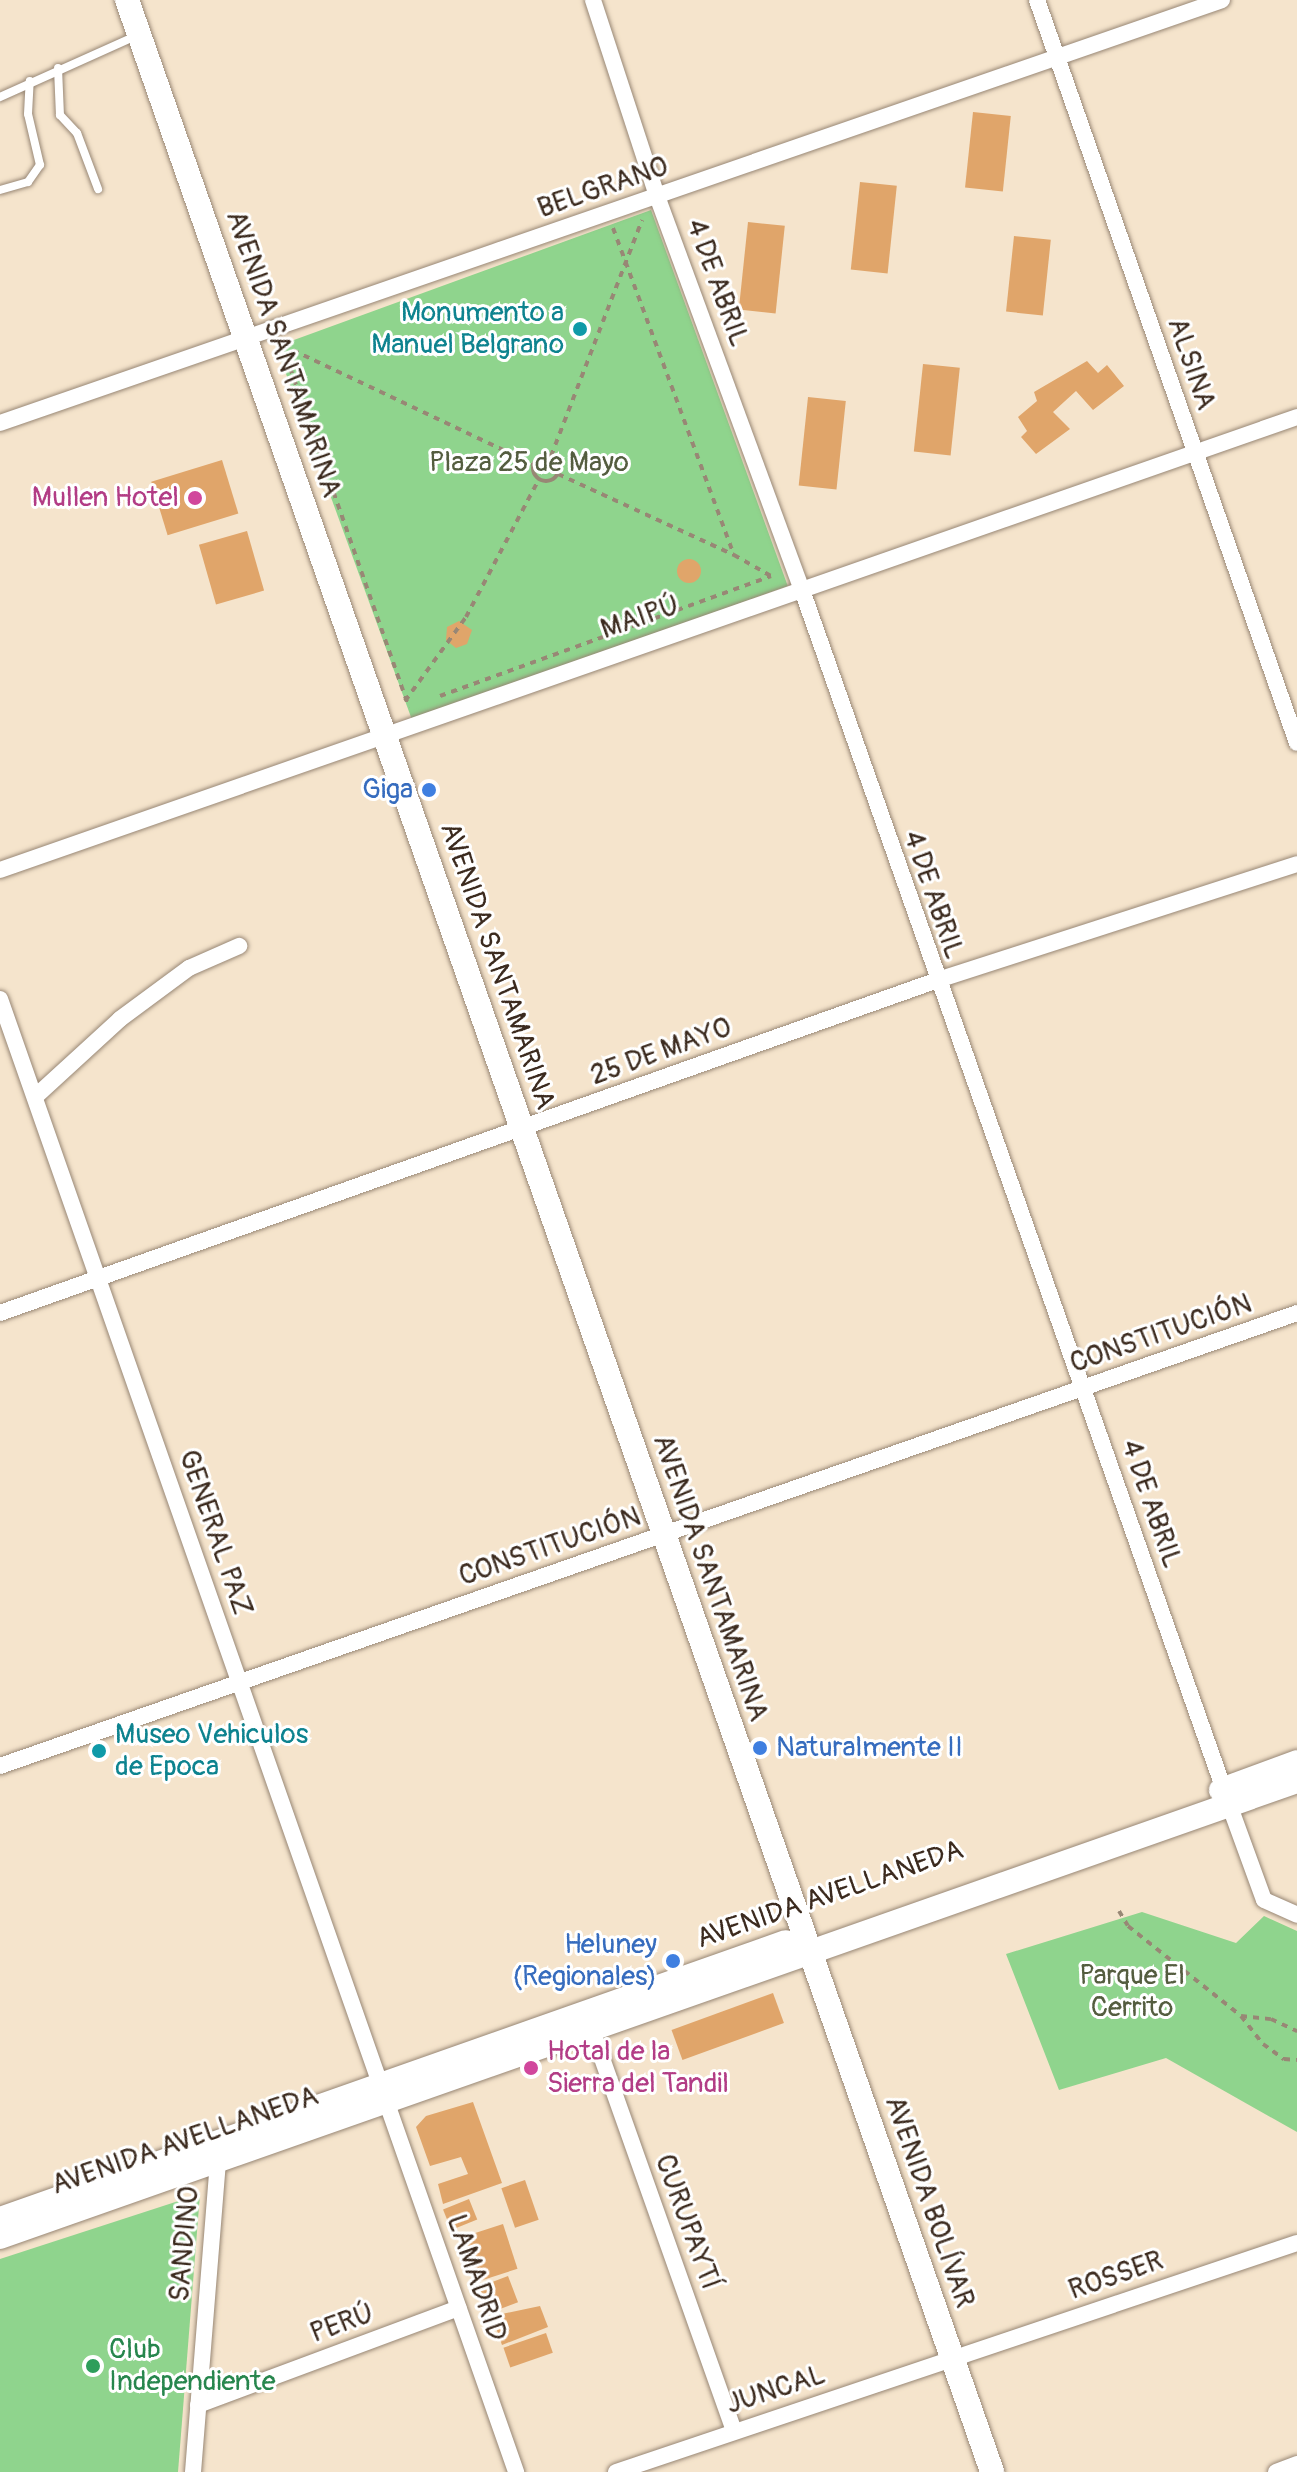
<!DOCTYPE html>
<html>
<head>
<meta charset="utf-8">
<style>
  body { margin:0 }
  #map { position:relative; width:1297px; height:2472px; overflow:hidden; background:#f5e4cc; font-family:Pangolin,sans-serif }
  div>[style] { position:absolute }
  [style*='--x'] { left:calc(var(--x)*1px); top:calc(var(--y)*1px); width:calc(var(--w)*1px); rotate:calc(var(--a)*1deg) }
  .green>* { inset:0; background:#8fd48d; transform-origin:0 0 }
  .building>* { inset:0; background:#e0a56a; transform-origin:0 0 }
  .round { border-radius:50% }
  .path>* { height:4px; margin-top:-2px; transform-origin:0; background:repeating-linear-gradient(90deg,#988775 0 6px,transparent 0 12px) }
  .path>.ring { margin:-2px; padding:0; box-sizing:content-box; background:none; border:4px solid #988775; border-radius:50% }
  .roads { filter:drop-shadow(0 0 2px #988775) drop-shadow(0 0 2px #988775) }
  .service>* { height:8px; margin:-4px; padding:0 4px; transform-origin:4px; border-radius:4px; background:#fff }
  .minor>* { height:16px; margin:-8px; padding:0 8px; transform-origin:8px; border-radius:8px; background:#fff }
  .secondary>* { height:24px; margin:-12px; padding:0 12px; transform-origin:12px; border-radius:12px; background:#fff }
  .dots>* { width:22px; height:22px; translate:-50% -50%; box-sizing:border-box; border:4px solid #fff; border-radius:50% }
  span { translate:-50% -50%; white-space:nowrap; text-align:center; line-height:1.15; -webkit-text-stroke:6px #fff; paint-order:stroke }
  .street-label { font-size:28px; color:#3b2a1e }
  .culture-label { font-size:28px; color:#0d838f }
  .right { translate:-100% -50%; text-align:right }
  .left { translate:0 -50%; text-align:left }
  .park-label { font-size:28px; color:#545d3f }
  .hotel-label { font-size:28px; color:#b23c85 }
  .shop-label { font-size:28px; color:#366cbe }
  .leisure-label { font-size:28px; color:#27864d }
</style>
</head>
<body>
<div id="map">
  <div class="green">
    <div style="left:651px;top:210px;width:400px;height:399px;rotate:70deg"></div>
    <div style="clip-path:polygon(1142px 1912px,1236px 1943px,1264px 1916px,1297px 1931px,1297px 2132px,1166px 2058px,1059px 2090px,1006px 1954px)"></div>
    <div style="clip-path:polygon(200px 2194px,178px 2472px,0 2472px,0 2259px)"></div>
  </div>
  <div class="building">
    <div style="left:973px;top:112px;width:38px;height:76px;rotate:6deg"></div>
    <div style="left:860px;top:182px;width:37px;height:88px;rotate:6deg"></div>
    <div style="left:748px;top:222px;width:37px;height:88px;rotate:6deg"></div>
    <div style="left:1014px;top:236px;width:37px;height:76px;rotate:6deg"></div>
    <div style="clip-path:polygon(1087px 361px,1098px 373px,1107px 365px,1124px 386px,1093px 410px,1076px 391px,1053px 412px,1070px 429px,1036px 454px,1021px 437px,1027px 431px,1018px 417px,1037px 401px,1034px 392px)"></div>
    <div style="left:923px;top:364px;width:37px;height:88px;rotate:6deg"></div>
    <div style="left:808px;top:397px;width:38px;height:89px;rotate:6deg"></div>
    <div style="left:222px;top:460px;width:56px;height:74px;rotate:73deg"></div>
    <div style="left:247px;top:531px;width:62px;height:50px;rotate:74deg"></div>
    <div class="round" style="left:677px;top:559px;width:24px;height:24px"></div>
    <div style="clip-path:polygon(459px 621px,472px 630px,467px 644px,456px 648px,446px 640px,447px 627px)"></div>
    <div style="left:773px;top:1993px;width:32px;height:108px;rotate:70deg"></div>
    <div style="clip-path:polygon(473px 2102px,502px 2183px,443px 2204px,438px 2184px,468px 2174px,461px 2157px,430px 2166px,416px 2127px,426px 2116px)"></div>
    <div style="left:525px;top:2180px;width:42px;height:25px;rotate:71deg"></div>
    <div style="left:469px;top:2199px;width:22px;height:28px;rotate:68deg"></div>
    <div style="left:503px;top:2224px;width:47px;height:43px;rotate:72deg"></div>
    <div style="left:508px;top:2276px;width:28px;height:31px;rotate:69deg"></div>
    <div style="clip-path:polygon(540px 2306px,548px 2327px,502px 2345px,492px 2316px)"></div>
    <div style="left:546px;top:2333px;width:21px;height:45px;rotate:71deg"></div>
  </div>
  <div class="path">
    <div style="--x:613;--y:228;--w:349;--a:69.7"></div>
    <div style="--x:734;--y:555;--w:43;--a:29.6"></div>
    <div style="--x:282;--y:345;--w:384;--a:70.7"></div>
    <div style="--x:282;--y:345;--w:278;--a:25.4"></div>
    <div class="ring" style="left:533px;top:455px;width:22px;height:22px"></div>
    <div style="--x:551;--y:456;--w:253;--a:-68.9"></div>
    <div style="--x:558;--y:474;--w:194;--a:24.7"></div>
    <div style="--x:440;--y:696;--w:352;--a:-19.9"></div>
    <div style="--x:405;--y:701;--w:104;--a:-54"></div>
    <div style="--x:466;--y:617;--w:156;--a:-62.1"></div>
    <div style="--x:1119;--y:1911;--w:17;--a:59"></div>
    <div style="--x:1128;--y:1926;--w:144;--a:38.5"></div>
    <div style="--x:1241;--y:2016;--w:30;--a:6"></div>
    <div style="--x:1271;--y:2019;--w:29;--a:25"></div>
    <div style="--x:1241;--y:2016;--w:36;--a:52"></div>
    <div style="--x:1263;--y:2044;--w:26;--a:36"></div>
    <div style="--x:1284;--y:2059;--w:13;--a:4"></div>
  </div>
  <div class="roads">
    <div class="service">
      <div style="--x:58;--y:68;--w:47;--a:87.6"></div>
      <div style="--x:60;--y:115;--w:25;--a:47"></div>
      <div style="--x:77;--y:133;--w:60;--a:69.4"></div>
      <div style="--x:0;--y:97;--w:151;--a:-24.2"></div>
      <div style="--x:0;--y:190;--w:29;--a:-16"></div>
      <div style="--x:28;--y:182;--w:21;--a:-55"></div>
      <div style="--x:40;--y:165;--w:52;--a:-103.2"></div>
      <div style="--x:28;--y:114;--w:33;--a:-87"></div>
    </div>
    <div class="minor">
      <div style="--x:593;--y:0;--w:206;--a:71.9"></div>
      <div style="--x:657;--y:196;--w:420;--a:69.8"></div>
      <div style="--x:802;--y:590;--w:1287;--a:70.62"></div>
      <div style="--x:1229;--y:1804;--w:102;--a:70"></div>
      <div style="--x:1264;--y:1900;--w:36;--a:24"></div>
      <div style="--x:1037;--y:0;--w:787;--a:70.71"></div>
      <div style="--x:0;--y:423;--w:1293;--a:-19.09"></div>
      <div style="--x:0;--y:870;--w:1374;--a:-19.25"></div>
      <div style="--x:0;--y:999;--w:1561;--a:70.69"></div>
      <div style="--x:35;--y:1097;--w:115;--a:-42.5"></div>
      <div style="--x:120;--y:1019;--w:86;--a:-36.5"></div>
      <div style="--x:189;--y:968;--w:55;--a:-23.7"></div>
      <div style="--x:0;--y:1313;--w:992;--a:-19.55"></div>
      <div style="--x:935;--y:981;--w:380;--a:-17.9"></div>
      <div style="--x:0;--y:1766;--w:1374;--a:-19.25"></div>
      <div style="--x:592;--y:2030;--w:425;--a:70.5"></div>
      <div style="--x:198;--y:2405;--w:278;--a:-20.4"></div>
      <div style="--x:193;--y:2472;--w:310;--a:-85.4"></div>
      <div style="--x:616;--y:2472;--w:718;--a:-18.59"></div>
      <div style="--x:1276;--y:2472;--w:22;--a:-21"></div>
    </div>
    <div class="secondary">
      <div style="--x:127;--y:0;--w:2619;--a:70.71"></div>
      <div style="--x:1221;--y:1790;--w:81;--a:-20.2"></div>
      <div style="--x:0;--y:2219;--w:833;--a:-19.41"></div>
      <div style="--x:0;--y:2237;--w:1375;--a:-19.37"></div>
    </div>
  </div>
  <div class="dots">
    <div style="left:580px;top:329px;background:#0f9aa8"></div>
    <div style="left:195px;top:498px;background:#d1479c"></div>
    <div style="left:429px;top:790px;background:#3f7fe0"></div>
    <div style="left:760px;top:1748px;background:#3f7fe0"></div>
    <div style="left:99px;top:1751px;background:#0f9aa8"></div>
    <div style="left:673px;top:1961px;background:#3f7fe0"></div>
    <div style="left:531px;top:2068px;background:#d1479c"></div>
    <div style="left:93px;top:2366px;background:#2e9e5b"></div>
  </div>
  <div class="street-label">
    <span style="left:603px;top:188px;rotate:-19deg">BELGRANO</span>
    <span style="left:717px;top:283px;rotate:70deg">4 DE ABRIL</span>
    <span style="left:283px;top:354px;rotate:71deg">AVENIDA SANTAMARINA</span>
    <span style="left:1191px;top:364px;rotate:71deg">ALSINA</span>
    <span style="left:640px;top:618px;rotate:-19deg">MAIPÚ</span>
    <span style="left:933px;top:895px;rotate:71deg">4 DE ABRIL</span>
    <span style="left:497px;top:966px;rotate:71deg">AVENIDA SANTAMARINA</span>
    <span style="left:661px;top:1052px;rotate:-20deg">25 DE MAYO</span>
    <span style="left:1161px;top:1334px;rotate:-19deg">CONSTITUCIÓN</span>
    <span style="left:1151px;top:1504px;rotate:71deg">4 DE ABRIL</span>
    <span style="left:215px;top:1533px;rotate:71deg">GENERAL PAZ</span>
    <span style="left:550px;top:1547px;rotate:-19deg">CONSTITUCIÓN</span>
    <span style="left:710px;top:1578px;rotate:71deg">AVENIDA SANTAMARINA</span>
    <span style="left:830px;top:1895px;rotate:-19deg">AVENIDA AVELLANEDA</span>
    <span style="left:185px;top:2141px;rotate:-19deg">AVENIDA AVELLANEDA</span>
    <span style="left:929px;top:2202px;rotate:71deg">AVENIDA BOLÍVAR</span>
    <span style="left:687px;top:2222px;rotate:70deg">CURUPAYTÍ</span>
    <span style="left:185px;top:2244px;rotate:-85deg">SANDINO</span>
    <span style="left:1116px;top:2276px;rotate:-19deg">ROSSER</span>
    <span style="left:476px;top:2278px;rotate:71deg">LAMADRID</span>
    <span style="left:342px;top:2324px;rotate:-20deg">PERÚ</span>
    <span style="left:776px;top:2390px;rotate:-18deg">JUNCAL</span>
  </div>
  <div class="culture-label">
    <span class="right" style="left:564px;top:329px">Monumento a<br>Manuel Belgrano</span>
    <span class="left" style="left:115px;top:1751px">Museo Vehiculos<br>de Epoca</span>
  </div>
  <div class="park-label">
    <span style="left:529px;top:463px">Plaza 25 de Mayo</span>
    <span style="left:1132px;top:1992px">Parque El<br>Cerrito</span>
  </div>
  <div class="hotel-label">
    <span class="right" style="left:179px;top:498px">Mullen Hotel</span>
    <span class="left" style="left:547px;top:2068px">Hotal de la<br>Sierra del Tandil</span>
  </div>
  <div class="shop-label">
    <span class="right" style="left:413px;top:790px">Giga</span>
    <span class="left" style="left:776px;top:1748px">Naturalmente II</span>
    <span class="right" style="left:657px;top:1961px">Heluney<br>(Regionales)</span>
  </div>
  <div class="leisure-label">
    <span class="left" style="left:109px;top:2366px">Club<br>Independiente</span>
  </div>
</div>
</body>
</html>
